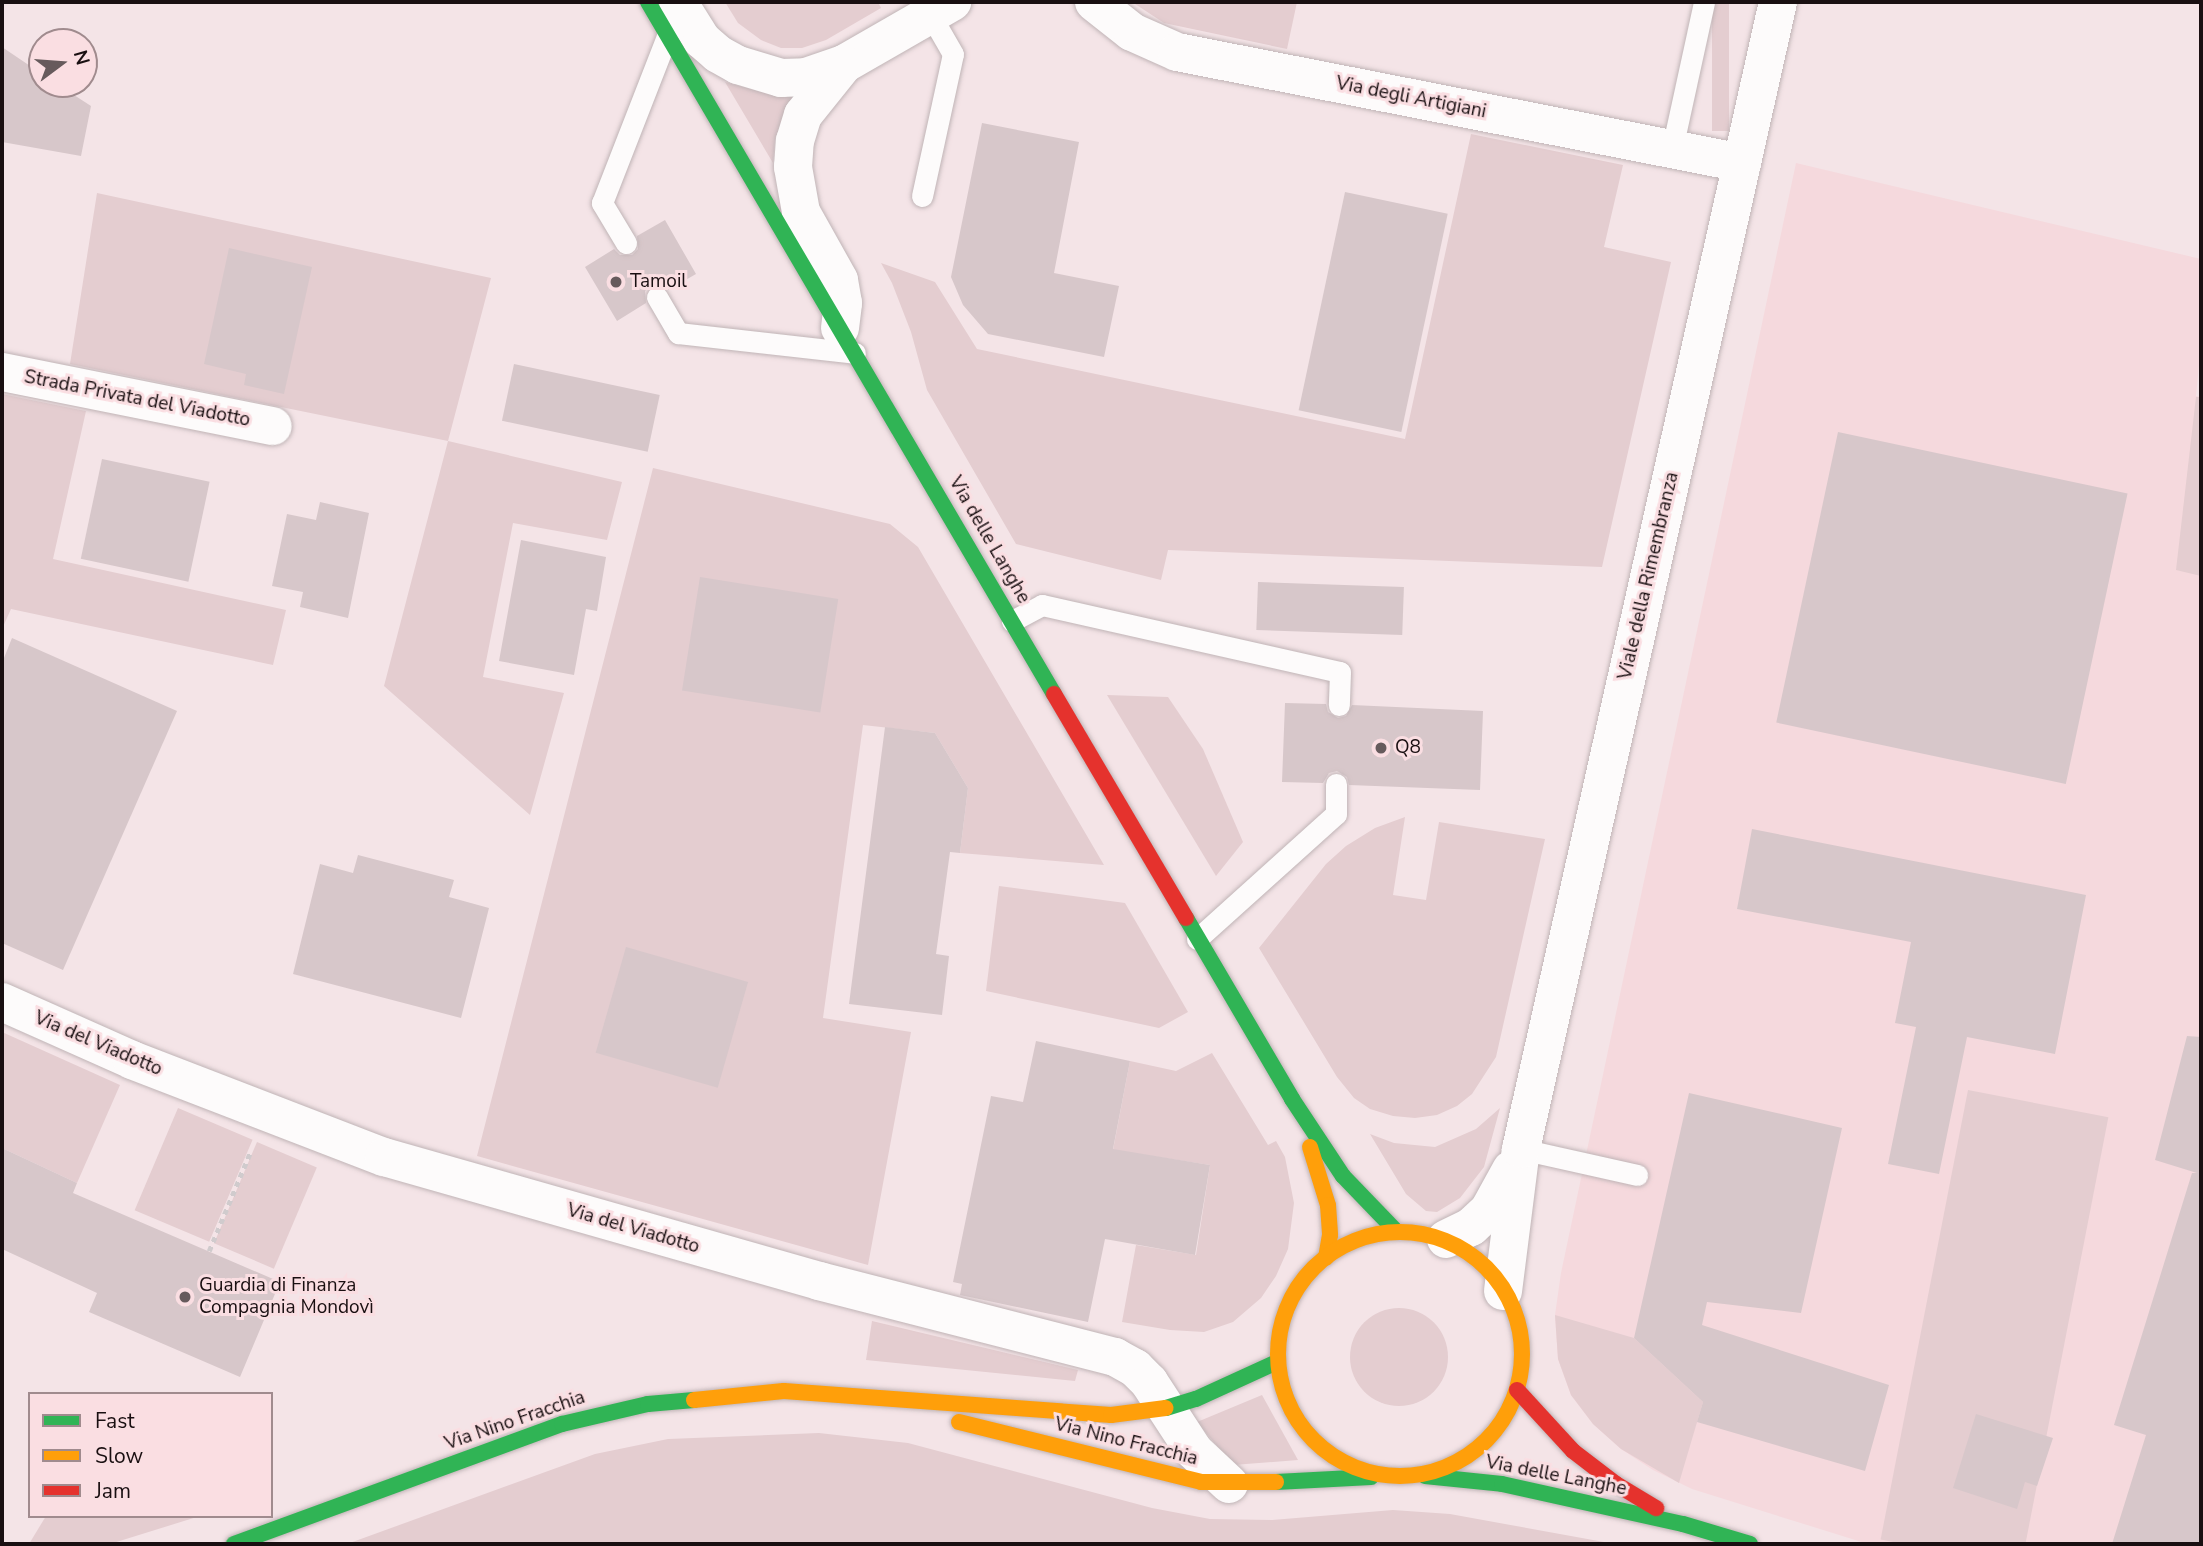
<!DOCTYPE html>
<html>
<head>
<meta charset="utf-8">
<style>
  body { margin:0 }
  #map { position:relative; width:2203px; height:1546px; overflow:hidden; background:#f4e4e7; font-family:"Nunito Sans",sans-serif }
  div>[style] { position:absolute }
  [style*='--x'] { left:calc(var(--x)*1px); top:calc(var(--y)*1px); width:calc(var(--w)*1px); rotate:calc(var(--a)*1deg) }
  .built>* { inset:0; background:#f5d9dd }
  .green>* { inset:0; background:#e4cdd0; transform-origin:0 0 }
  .round { border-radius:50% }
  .building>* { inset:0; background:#d7c7ca; transform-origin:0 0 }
  .path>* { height:4.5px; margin-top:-2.25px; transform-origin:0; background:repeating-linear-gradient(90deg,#d0cbcd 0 5px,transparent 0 10px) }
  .roads { filter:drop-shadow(0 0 2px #c0b4b6) drop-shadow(0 0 2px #c0b4b6) }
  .lane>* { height:21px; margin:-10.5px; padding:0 10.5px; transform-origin:10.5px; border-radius:10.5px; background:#fdfbfb }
  .street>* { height:38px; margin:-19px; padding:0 19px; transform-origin:19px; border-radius:19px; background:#fdfbfb }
  .fast>* { height:16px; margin:-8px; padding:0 8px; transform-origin:8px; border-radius:8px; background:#30b455 }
  .slow>* { height:16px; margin:-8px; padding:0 8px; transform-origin:8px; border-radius:8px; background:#ff9f0a }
  .slow>.ring { margin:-8px; padding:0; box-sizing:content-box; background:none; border:16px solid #ff9f0a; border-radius:50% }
  .jam>* { height:16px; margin:-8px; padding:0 8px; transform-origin:8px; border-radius:8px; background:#e5322d }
  .dots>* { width:19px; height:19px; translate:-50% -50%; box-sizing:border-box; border:4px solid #fadee2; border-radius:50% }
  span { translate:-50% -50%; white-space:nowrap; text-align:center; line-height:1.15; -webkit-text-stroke:6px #fadee2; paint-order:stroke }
  .street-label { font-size:19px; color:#190f11 }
  .poi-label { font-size:19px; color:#190f11 }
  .left { translate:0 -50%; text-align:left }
  .frame { position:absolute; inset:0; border:4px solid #190f11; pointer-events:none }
  .legend { position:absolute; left:28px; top:1392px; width:245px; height:126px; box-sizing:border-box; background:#fadee2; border:2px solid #a08b8e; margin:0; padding:9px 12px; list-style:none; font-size:21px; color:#190f11 }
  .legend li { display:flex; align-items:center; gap:14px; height:35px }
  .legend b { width:35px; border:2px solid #a08b8e }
  .north { position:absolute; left:28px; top:28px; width:70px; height:70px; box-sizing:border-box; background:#fadee2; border:2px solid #a08b8e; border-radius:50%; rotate:74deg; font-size:19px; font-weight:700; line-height:28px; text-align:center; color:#190f11 }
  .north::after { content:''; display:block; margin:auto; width:24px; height:32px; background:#665a5c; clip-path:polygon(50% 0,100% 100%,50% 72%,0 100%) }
</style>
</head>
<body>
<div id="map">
  <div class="built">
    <div style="clip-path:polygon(1796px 163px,2201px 259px,2201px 344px,2196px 396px,2201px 397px,2201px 1544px,1868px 1544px,1692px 1489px,1653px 1470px,1621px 1449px,1593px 1424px,1571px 1395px,1558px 1359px,1555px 1315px,1561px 1273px)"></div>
  </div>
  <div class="green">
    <div style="clip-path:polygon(725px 2px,878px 2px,881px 8px,826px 40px,802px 48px,781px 48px,761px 40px,738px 23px)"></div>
    <div style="clip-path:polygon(1132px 2px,1297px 2px,1287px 49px,1164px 23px)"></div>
    <div style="left:1712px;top:2px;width:17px;height:129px"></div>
    <div style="clip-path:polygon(725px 82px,772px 95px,800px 94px,784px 115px,775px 139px,773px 163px)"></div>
    <div style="clip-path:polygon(1471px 134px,1623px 165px,1604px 247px,1671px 262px,1602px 567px,1168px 550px,1161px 580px,1016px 544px,927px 390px,911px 332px,892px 283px,881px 263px,935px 282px,977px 349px,1405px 439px)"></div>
    <div style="clip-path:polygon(97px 193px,491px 278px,448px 441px,622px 482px,607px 540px,513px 523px,483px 677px,564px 693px,530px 815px,384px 686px,448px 441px,70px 364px)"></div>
    <div style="clip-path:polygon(2px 394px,86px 411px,53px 559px,286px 610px,273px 665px,11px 609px,2px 629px)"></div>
    <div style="clip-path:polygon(2196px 397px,2201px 397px,2201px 576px,2176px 570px)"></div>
    <div style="clip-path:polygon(653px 468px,890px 524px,918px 547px,1104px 865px,960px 853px,968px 788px,935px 733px,863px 725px,823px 1018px,911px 1032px,868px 1265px,477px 1156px)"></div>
    <div style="clip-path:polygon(1107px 695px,1168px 697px,1203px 749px,1243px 842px,1216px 876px)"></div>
    <div style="clip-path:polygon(1405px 817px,1393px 895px,1426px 900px,1439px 822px,1545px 839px,1496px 1057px,1472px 1094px,1457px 1106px,1437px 1115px,1415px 1118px,1393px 1116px,1370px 1109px,1354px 1098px,1337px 1077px,1259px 948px,1326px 864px,1346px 846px,1375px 828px)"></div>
    <div style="clip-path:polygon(999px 886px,1125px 903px,1188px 1012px,1159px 1028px,986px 991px)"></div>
    <div style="clip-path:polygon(2px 1032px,120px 1085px,77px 1183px,2px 1148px)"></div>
    <div style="clip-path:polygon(1212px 1053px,1268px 1145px,1276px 1141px,1285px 1157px,1294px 1203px,1288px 1249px,1276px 1276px,1261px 1298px,1233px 1322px,1204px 1332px,1170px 1330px,1122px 1322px,1136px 1245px,1196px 1255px,1210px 1165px,1113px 1150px,1130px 1061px,1176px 1071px)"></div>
    <div style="left:1968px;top:1090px;width:143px;height:458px;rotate:11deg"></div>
    <div style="left:178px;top:1108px;width:81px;height:111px;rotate:23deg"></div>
    <div style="clip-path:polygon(1500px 1108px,1484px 1167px,1460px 1198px,1437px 1212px,1426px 1211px,1406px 1194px,1370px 1134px,1394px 1143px,1435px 1147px,1476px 1129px)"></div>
    <div style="left:257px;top:1142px;width:65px;height:110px;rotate:23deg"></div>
    <div class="round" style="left:1350px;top:1308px;width:98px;height:98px"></div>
    <div style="clip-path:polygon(1555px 1315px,1634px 1338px,1703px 1402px,1679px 1483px,1621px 1449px,1593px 1424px,1571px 1395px,1558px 1359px)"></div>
    <div style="clip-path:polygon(872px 1321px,1078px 1370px,1075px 1381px,866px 1360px)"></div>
    <div style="clip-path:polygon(1262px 1395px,1298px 1460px,1233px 1465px,1197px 1422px)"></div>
    <div style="clip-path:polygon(819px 1433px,908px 1443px,1152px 1508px,1210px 1519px,1272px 1520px,1393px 1510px,1450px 1514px,1615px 1544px,347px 1544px,595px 1454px,668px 1439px)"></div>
    <div style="clip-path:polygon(46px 1516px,200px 1516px,110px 1544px,29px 1544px)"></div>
  </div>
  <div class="building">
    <div style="clip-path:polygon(2px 47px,42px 74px,42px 84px,57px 84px,91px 106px,81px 156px,2px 142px)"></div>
    <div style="clip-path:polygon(982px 123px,1079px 142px,1054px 273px,1119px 286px,1104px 357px,988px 334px,963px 305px,951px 277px)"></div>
    <div style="left:1345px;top:192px;width:105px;height:223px;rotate:12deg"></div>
    <div style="clip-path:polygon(665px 220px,696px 274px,668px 290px,663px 285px,651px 285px,645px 291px,646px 303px,617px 321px,585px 267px,614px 249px,620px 255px,632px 255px,638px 249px,637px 236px)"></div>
    <div style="clip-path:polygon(229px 248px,312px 267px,284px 394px,244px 385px,246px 374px,204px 364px)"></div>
    <div style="left:514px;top:364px;width:149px;height:58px;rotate:12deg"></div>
    <div style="left:1838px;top:432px;width:296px;height:297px;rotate:12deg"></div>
    <div style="left:102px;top:459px;width:110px;height:102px;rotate:12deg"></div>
    <div style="clip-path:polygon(320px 502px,369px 513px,348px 618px,300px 607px,303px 592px,272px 586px,287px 514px,316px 520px)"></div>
    <div style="clip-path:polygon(521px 540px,606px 557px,597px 611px,586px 609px,574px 675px,499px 661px)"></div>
    <div style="left:700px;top:577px;width:140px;height:115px;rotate:9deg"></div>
    <div style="left:1258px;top:582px;width:146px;height:48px;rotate:2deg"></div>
    <div style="clip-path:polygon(12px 638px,177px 711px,63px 970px,2px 943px,2px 663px)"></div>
    <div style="clip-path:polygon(1285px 703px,1326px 704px,1328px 712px,1338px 718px,1346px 716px,1352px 705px,1483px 711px,1480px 790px,1349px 785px,1347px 777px,1337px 771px,1329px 773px,1323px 783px,1282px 782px)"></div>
    <div style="clip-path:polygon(885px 727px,935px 733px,968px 788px,960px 853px,950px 852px,936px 954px,949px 956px,942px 1015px,849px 1004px)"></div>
    <div style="clip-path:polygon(1752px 829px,2086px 895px,2055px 1054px,1967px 1037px,1939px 1174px,1888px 1164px,1916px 1027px,1895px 1023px,1911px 942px,1737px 909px)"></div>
    <div style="clip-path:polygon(358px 855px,454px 880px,449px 897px,489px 908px,461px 1018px,293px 974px,320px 864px,353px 873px)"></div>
    <div style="left:626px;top:947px;width:127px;height:110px;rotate:16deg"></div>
    <div style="clip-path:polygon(2187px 1036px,2201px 1037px,2201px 1544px,2112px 1544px,2146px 1435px,2114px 1425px,2192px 1173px,2197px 1173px,2155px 1160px)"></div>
    <div style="clip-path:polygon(1036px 1041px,1130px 1061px,1113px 1149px,1210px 1165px,1195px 1255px,1105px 1239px,1088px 1322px,960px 1295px,962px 1284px,953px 1282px,991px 1096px,1023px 1102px)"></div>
    <div style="clip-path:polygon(1689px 1093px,1842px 1128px,1801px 1313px,1707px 1302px,1702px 1325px,1889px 1385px,1865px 1471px,1697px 1422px,1703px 1402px,1634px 1338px)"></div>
    <div style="clip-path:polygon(2px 1148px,77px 1183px,73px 1193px,280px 1282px,240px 1377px,89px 1312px,97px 1293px,2px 1249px)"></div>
    <div style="clip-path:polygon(1976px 1414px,2053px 1438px,2037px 1486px,2025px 1482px,2017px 1509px,1953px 1488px)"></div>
  </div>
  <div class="path">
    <div style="--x:209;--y:1251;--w:106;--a:-67.3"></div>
  </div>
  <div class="roads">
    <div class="lane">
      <div style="--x:1672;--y:149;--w:150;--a:-77.7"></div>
      <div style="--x:922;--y:196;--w:145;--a:-77.7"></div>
      <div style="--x:953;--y:54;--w:54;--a:-119.9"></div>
      <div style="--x:626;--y:243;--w:47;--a:-121"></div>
      <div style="--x:602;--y:203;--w:181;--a:-68.7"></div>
      <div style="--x:657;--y:297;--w:42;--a:59.7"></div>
      <div style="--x:678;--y:333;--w:178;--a:6.4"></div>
      <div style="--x:1012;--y:621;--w:34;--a:-28"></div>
      <div style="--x:1042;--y:605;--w:305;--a:12.7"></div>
      <div style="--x:1340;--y:672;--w:33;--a:92"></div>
      <div style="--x:1197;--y:939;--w:187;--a:-42"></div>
      <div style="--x:1336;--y:814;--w:30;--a:-90"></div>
      <div style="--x:1521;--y:1149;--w:119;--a:12.6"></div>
    </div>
    <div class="street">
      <div style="--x:678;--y:2;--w:45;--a:57.7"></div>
      <div style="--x:702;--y:40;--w:21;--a:41"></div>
      <div style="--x:718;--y:54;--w:23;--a:29"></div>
      <div style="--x:738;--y:65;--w:45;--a:16.8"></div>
      <div style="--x:781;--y:78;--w:25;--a:-2"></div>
      <div style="--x:806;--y:77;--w:40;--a:-18.9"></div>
      <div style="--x:844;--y:64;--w:125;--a:-29.9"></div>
      <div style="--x:1094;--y:2;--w:48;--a:38.3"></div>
      <div style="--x:1132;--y:32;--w:49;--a:24"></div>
      <div style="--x:1177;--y:52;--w:576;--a:11.11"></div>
      <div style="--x:840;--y:328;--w:25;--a:-83"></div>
      <div style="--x:843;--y:303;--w:23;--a:-100"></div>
      <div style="--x:839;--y:280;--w:78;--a:-119.2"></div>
      <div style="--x:801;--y:212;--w:46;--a:-100.1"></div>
      <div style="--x:793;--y:167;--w:26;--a:-86"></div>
      <div style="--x:795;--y:141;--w:27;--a:-73"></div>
      <div style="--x:803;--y:115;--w:65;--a:-51.2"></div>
      <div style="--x:2;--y:372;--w:276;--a:11.3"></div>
      <div style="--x:2;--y:1002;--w:142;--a:24"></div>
      <div style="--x:132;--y:1060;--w:270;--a:21.1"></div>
      <div style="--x:384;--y:1157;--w:452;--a:15.9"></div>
      <div style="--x:819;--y:1281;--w:306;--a:14.4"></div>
      <div style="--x:1115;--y:1357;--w:23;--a:29"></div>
      <div style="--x:1135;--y:1368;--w:20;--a:45"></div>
      <div style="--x:1149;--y:1382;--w:82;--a:56.9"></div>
      <div style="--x:1194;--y:1451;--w:48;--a:43.3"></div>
      <div style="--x:1446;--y:1239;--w:28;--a:-26"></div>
      <div style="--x:1471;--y:1227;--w:25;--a:-43"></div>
      <div style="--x:1489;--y:1210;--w:46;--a:-61.2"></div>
      <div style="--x:1503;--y:1291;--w:143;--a:-82.8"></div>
      <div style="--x:1521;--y:1149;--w:1175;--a:-77.37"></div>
    </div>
    <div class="fast">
      <div style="--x:648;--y:2;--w:802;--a:59.6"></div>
      <div style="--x:1186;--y:918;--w:210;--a:59.6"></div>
      <div style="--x:1292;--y:1099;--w:92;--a:56.5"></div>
      <div style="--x:1343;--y:1176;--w:75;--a:46.1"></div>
      <div style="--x:1166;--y:1408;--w:31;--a:-17"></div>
      <div style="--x:1196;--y:1399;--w:89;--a:-24.6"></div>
      <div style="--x:1425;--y:1476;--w:77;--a:5.9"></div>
      <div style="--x:1502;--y:1484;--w:185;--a:12.5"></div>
      <div style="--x:1683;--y:1524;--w:70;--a:16.6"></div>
      <div style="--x:1276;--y:1482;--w:95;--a:-3"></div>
      <div style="--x:234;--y:1544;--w:349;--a:-20.1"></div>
      <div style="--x:562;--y:1424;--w:88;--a:-13.1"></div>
      <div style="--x:648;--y:1404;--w:46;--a:-5"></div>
    </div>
    <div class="slow">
      <div style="--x:1310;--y:1147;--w:61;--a:72.8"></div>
      <div style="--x:1328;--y:1205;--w:30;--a:86"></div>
      <div style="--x:1330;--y:1235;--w:23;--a:100"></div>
      <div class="ring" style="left:1278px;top:1232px;width:228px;height:228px"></div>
      <div style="--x:694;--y:1400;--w:90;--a:-5.7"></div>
      <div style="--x:784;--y:1391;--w:328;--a:4.2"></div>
      <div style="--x:1111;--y:1415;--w:55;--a:-7.3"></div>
      <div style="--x:959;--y:1422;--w:249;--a:13.9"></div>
      <div style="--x:1201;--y:1482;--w:75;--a:0"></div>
    </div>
    <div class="jam">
      <div style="--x:1054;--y:694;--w:260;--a:59.5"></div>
      <div style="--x:1517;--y:1390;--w:83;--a:47.4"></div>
      <div style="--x:1573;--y:1451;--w:54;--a:37.5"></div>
      <div style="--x:1616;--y:1484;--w:47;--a:31"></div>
    </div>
  </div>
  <div class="dots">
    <div style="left:616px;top:282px;background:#665a5c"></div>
    <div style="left:1381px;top:748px;background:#665a5c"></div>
    <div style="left:185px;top:1297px;background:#665a5c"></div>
  </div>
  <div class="street-label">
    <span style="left:1411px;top:98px;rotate:11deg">Via degli Artigiani</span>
    <span style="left:137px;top:399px;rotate:11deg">Strada Privata del Viadotto</span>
    <span style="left:989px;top:540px;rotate:60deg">Via delle Langhe</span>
    <span style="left:1649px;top:576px;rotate:-77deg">Viale della Rimembranza</span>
    <span style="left:98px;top:1044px;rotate:23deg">Via del Viadotto</span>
    <span style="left:633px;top:1229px;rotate:16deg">Via del Viadotto</span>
    <span style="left:515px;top:1421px;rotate:-19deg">Via Nino Fracchia</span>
    <span style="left:1126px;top:1442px;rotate:14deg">Via Nino Fracchia</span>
    <span style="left:1556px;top:1476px;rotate:11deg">Via delle Langhe</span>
  </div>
  <div class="poi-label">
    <span class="left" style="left:630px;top:282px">Tamoil</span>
    <span class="left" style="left:1395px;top:748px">Q8</span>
    <span class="left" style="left:199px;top:1297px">Guardia di Finanza<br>Compagnia Mondovì</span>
  </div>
  <div class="frame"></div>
  <ul class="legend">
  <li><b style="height:9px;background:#30b455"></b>Fast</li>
  <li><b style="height:9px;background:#ff9f0a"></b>Slow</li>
  <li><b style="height:9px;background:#e5322d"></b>Jam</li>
  </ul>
  <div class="north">N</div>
</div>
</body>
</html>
